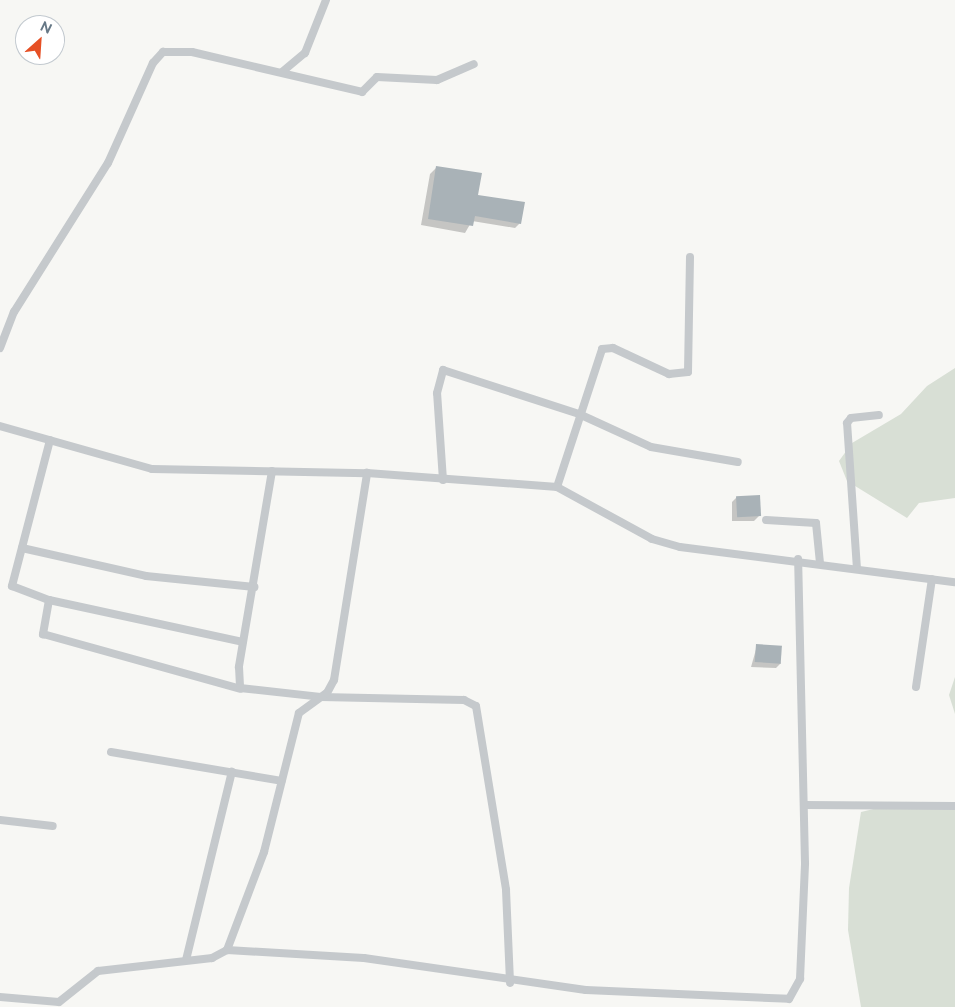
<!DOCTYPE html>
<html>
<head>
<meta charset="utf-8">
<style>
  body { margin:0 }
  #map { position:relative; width:955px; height:1007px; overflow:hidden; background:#f7f7f4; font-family:Raleway,sans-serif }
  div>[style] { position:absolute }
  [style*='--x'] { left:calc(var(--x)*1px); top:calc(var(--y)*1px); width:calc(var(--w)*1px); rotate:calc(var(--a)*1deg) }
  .green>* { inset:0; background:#d8dfd5 }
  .shadow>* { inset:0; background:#0003 }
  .building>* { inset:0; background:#a9b2b7; transform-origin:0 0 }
  .minor>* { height:8px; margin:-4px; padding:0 4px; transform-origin:4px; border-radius:4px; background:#c5c9cc }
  span { translate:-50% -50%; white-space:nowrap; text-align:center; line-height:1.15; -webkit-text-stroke:5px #fff; paint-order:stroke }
  .north { position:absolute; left:15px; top:15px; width:50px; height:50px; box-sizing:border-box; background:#fff; border:1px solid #c2c9cf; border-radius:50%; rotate:26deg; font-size:14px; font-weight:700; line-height:20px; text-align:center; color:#667886 }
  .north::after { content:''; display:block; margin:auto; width:18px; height:22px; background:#e65025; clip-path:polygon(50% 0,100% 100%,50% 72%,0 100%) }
</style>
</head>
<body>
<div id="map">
  <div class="green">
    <div style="clip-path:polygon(955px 368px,955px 498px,919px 503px,907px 518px,847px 481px,839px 461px,852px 443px,901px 414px,927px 386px)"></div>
    <div style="clip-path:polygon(955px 677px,955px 714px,949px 695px)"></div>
    <div style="clip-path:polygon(882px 807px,955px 808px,955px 1007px,861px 1007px,848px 930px,849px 888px,861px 812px)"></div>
  </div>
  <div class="shadow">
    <div style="clip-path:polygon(437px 167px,476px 198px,520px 223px,515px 228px,472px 221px,465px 233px,421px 225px,430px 174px)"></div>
    <div style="clip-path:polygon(737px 497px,759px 516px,754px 521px,732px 521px,732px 502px)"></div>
    <div style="clip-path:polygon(757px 646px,781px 663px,776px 668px,751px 667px)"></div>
  </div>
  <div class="building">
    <div style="clip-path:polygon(436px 166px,482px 173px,478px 195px,525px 202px,521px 224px,475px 216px,473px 226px,428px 219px)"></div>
    <div style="left:760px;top:495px;width:21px;height:24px;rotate:87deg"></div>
    <div style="left:756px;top:644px;width:26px;height:18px;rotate:4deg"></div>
  </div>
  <div class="minor">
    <div style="--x:282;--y:72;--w:30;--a:-40"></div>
    <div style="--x:305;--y:53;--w:57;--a:-68.4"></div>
    <div style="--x:0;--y:348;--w:39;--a:-69"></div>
    <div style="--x:14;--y:312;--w:176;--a:-57.8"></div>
    <div style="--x:108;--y:163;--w:110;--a:-65.8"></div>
    <div style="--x:153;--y:63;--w:15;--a:-48"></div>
    <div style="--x:163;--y:52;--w:29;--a:0"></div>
    <div style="--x:192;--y:52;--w:175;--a:13.2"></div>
    <div style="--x:362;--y:92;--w:21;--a:-45"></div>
    <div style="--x:377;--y:77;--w:60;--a:2.9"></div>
    <div style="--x:437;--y:80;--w:40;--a:-23.4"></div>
    <div style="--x:0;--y:426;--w:158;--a:15.8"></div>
    <div style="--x:152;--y:469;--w:215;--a:1.1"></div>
    <div style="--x:50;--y:440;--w:151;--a:104.6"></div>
    <div style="--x:12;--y:586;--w:40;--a:21"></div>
    <div style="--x:49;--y:600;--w:35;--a:100"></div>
    <div style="--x:43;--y:634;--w:205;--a:15.5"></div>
    <div style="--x:272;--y:471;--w:199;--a:99.6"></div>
    <div style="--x:239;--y:667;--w:21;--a:87"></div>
    <div style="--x:240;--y:688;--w:81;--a:6.3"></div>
    <div style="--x:321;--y:697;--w:143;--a:1.2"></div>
    <div style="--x:464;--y:700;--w:13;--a:27"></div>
    <div style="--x:476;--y:706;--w:186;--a:80.7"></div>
    <div style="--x:506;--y:890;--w:93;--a:87.5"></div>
    <div style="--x:443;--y:480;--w:87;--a:-93.9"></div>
    <div style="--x:437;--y:393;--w:24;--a:-75"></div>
    <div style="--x:443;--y:370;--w:143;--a:17.9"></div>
    <div style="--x:579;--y:414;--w:79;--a:24.6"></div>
    <div style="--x:651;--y:447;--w:88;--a:9.8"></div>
    <div style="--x:557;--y:487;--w:145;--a:-71.9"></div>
    <div style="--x:602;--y:349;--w:11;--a:-5"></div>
    <div style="--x:613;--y:348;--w:62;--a:24.9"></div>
    <div style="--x:669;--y:374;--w:19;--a:-6"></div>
    <div style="--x:688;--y:372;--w:115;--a:-89"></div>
    <div style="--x:766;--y:520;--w:50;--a:3.4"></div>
    <div style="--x:816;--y:523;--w:40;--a:84.3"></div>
    <div style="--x:22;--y:548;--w:127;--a:12.7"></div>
    <div style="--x:146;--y:576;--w:109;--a:5.8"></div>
    <div style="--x:857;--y:569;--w:146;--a:-93.9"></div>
    <div style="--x:847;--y:423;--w:6;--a:-51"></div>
    <div style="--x:851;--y:418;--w:28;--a:-6"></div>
    <div style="--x:49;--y:600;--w:198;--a:12.2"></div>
    <div style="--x:916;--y:687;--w:109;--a:-81.6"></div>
    <div style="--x:111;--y:752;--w:173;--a:9.6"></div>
    <div style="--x:804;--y:805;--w:151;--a:0.4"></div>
    <div style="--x:0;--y:820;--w:53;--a:6.5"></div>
    <div style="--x:227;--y:950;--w:137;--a:3.3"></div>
    <div style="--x:364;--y:958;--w:224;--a:8.2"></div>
    <div style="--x:586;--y:990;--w:203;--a:2.5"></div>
    <div style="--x:789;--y:999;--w:23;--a:-61"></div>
    <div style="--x:800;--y:979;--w:116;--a:-87.5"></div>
    <div style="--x:805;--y:863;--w:304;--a:-91.3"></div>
    <div style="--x:186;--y:960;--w:194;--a:-76.3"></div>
    <div style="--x:0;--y:997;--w:59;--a:4.8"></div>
    <div style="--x:59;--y:1002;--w:50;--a:-38.5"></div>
    <div style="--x:98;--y:971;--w:115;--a:-6.5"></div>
    <div style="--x:212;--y:958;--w:17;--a:-28"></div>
    <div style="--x:227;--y:950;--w:105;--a:-69.3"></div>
    <div style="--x:264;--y:852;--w:143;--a:-75.9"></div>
    <div style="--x:299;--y:713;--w:34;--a:-36"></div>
    <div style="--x:327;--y:693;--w:15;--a:-62"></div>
    <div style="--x:334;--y:680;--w:210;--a:-80.9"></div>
    <div style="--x:367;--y:473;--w:191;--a:4.2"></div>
    <div style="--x:557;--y:487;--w:108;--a:28.7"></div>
    <div style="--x:652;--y:539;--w:29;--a:16"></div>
    <div style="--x:680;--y:547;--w:277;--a:7.3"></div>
  </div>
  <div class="north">N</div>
</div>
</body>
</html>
